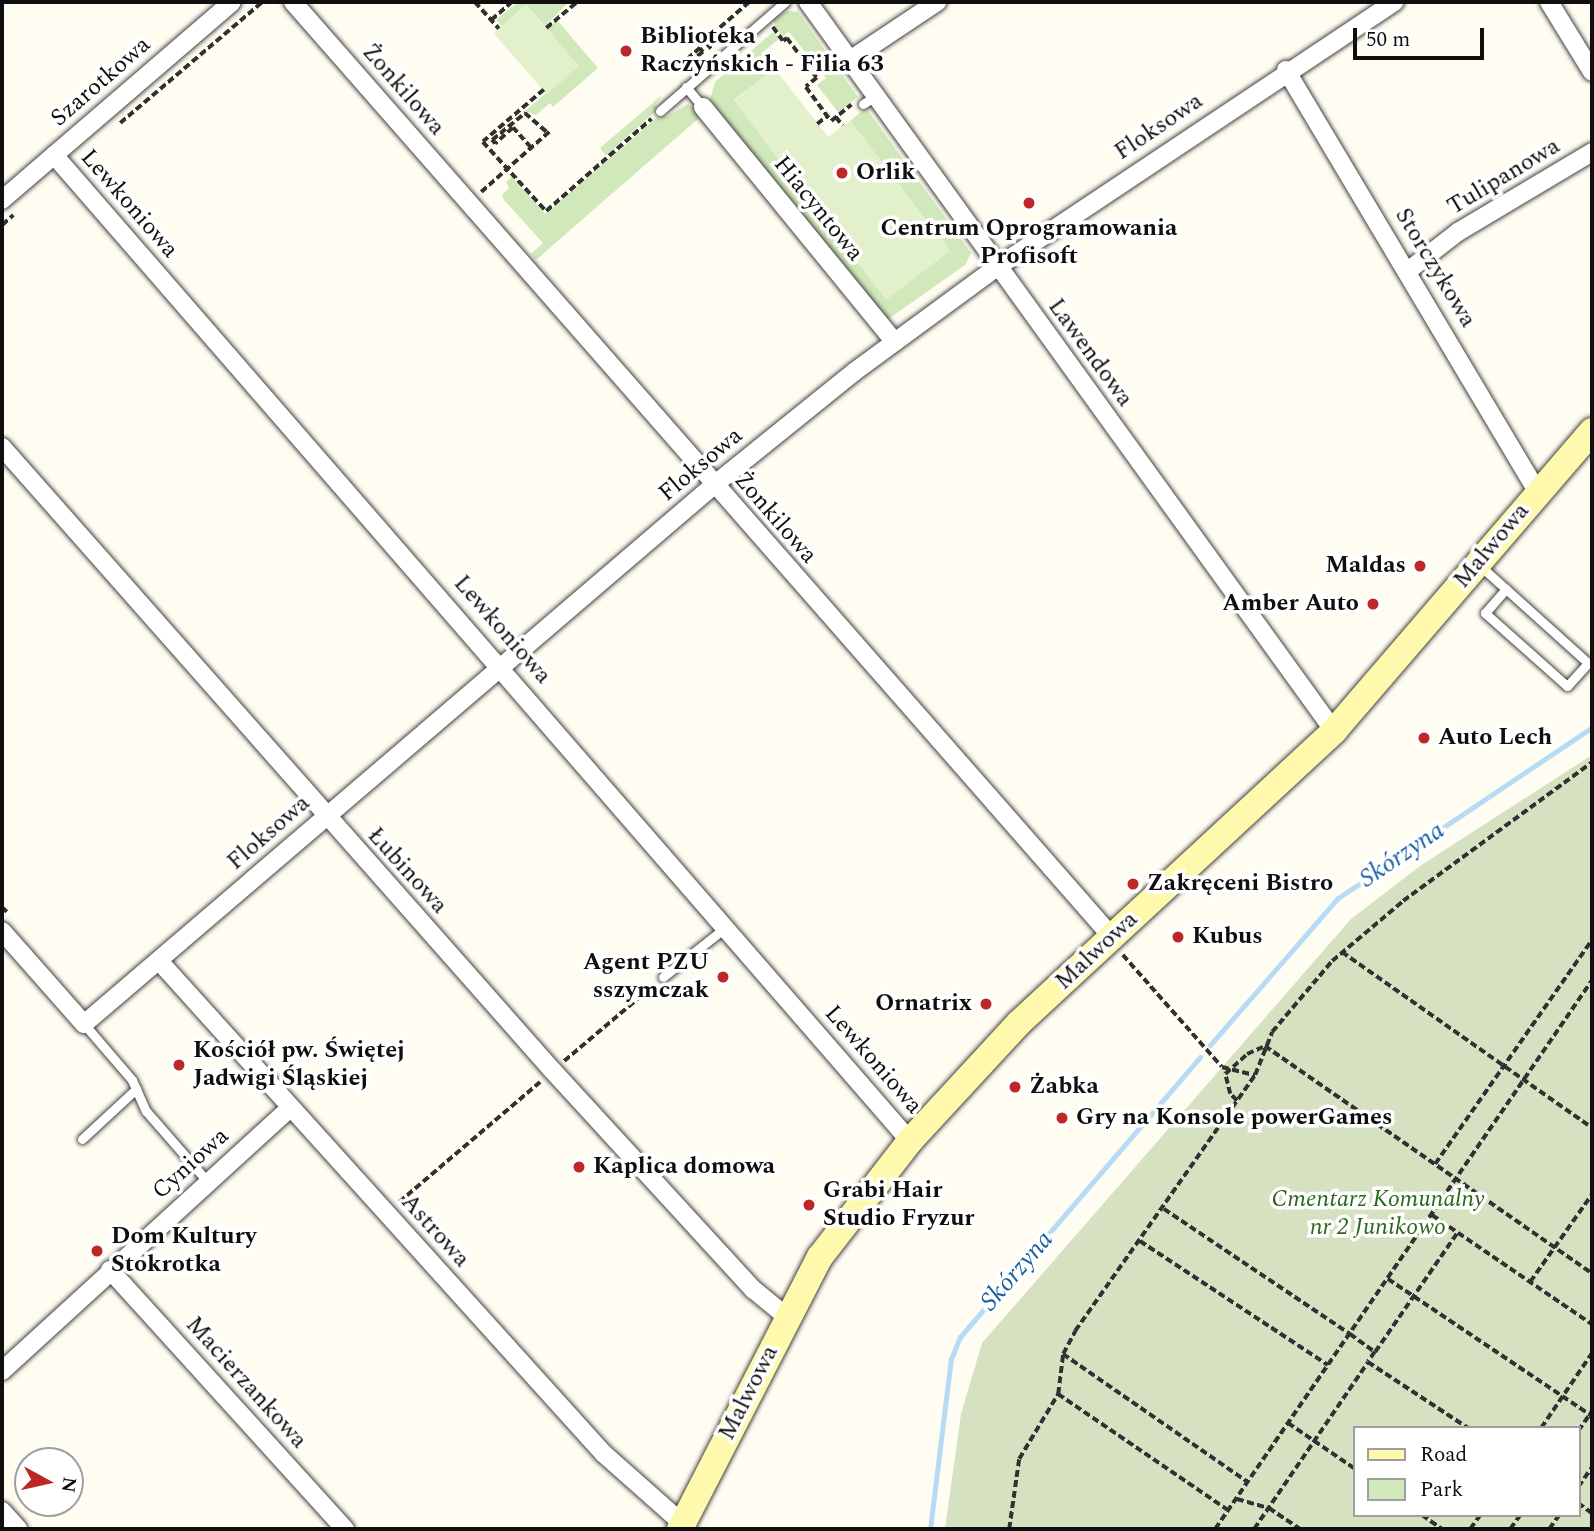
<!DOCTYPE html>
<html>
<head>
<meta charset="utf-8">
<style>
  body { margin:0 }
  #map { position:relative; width:1594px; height:1531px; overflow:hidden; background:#fffdf1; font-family:Spectral,serif }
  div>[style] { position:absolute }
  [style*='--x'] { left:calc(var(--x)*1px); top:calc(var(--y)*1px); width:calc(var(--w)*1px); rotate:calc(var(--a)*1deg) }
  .green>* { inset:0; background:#d1e9ba }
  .cemetery>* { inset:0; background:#d5e1c1 }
  .pitch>* { inset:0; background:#e2f1cc; transform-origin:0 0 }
  .stream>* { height:5px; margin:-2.5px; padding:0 2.5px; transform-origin:2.5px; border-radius:2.5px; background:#b6dbf6 }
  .path>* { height:3.5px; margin-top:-1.75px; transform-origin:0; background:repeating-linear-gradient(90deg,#313131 0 7px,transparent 0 10.5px) }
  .roads { filter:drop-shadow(0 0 2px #424242) drop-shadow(0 0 2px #424242) }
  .lane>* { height:9px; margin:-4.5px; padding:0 4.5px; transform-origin:4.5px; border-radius:4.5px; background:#fff }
  .street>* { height:18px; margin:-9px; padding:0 9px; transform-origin:9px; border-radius:9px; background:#fff }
  .secondary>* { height:26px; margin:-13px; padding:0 13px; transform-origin:13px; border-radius:13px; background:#fef9ac }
  .dots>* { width:19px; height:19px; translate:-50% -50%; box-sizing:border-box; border:4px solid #fff; border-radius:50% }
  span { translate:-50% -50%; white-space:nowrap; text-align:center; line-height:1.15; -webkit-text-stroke:7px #fff; paint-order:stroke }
  .poi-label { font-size:24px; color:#0f0f0f; font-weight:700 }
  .left { translate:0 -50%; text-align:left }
  .right { translate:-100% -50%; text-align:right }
  .street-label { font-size:24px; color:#0f0f0f }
  .park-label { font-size:24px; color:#2b671f; font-style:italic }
  .water-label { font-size:26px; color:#185fa0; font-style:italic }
  .frame { position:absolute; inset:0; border:4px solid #0f0f0f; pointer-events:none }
  .legend { position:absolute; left:1353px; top:1426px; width:228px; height:91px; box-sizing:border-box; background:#fff; border:2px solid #9f9f9f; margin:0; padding:9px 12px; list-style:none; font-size:21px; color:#0f0f0f }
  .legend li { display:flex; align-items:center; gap:14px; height:35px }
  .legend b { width:35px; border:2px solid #9f9f9f }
  .north { position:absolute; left:14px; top:1447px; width:70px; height:70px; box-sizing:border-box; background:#fff; border:2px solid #9f9f9f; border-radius:50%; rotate:98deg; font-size:19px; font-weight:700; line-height:28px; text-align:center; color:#0f0f0f }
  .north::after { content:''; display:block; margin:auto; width:24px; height:32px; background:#be2728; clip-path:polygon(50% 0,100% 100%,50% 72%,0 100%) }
  .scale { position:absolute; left:1353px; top:28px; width:131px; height:32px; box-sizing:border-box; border:4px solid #0f0f0f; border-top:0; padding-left:9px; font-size:21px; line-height:24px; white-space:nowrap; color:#0f0f0f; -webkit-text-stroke:5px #fff; paint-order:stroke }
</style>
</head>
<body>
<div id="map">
  <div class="green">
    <div style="clip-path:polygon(518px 2px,569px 2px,545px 26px,526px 5px,502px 26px,496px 20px)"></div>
    <div style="clip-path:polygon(787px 11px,798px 12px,858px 97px,838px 112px,817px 85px,826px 78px,789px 32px,782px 37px,776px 28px,773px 19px)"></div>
    <div style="clip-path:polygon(557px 20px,598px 68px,553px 107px,550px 103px,536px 115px,525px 111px,578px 66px,547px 29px)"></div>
    <div style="clip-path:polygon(773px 32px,779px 39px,763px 52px,775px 69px,734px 100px,950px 251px,850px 121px,866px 108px,971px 253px,965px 265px,887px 320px,710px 100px,715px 82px)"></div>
    <div style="clip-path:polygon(662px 95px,655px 105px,658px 109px,606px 156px,600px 148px)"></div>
    <div style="clip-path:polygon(688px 104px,698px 111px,699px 118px,536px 260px,531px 254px,543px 243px,504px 200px,502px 195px,509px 188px,506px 182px,512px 177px,545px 214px,662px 113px,666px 117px)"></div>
  </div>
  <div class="cemetery">
    <div style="clip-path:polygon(evenodd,1592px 755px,1592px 1529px,945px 1529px,961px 1414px,982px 1343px,1351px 919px,1420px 866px,1592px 755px,1354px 1428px,1578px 1428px,1578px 1515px,1354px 1515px,1354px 1428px)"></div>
  </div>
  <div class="pitch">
    <div style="left:526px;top:5px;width:81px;height:43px;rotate:49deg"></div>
    <div style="clip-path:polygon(775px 69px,828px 137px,850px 121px,950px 251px,886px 300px,734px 101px)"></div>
  </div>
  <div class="stream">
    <div style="--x:1210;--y:1045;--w:195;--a:-49"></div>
    <div style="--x:1338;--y:898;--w:306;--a:-33.9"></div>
    <div style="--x:930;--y:1529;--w:171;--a:-83"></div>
    <div style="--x:951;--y:1359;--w:24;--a:-68"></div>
    <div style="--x:960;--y:1337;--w:369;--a:-49.4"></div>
  </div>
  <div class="path">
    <div style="--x:475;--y:2;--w:36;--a:48"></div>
    <div style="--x:491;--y:20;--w:28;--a:-41"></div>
    <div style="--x:773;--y:27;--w:17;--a:54"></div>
    <div style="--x:783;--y:41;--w:5;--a:-37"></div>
    <div style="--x:787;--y:38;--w:50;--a:53.1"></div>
    <div style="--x:817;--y:78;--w:14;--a:141"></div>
    <div style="--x:806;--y:87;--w:42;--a:53.7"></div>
    <div style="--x:831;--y:121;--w:26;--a:-39"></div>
    <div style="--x:546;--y:28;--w:40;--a:-40"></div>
    <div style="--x:711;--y:49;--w:11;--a:-131"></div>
    <div style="--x:704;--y:41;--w:60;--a:-40.9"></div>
    <div style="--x:669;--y:67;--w:8;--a:-40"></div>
    <div style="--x:675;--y:62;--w:6;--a:45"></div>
    <div style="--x:679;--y:66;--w:28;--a:-41"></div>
    <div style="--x:700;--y:48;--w:5;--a:53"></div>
    <div style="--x:703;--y:52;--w:27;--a:138"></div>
    <div style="--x:683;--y:70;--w:4;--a:45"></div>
    <div style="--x:544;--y:90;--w:80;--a:139.6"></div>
    <div style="--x:483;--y:142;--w:93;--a:47.6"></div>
    <div style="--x:546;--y:211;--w:140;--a:-41.2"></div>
    <div style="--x:836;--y:117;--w:11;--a:52"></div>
    <div style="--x:120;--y:123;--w:187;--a:-40.4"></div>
    <div style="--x:817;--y:124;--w:13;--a:-39"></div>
    <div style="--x:531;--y:148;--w:27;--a:-132"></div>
    <div style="--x:513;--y:128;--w:24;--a:138"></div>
    <div style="--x:495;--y:144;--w:5;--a:-127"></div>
    <div style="--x:492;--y:140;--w:43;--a:-39.3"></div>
    <div style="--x:525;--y:113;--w:30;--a:41"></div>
    <div style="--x:481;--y:192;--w:92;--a:-41.5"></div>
    <div style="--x:2;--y:225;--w:15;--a:-42"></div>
    <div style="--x:2;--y:907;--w:10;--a:45"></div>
    <div style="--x:1342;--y:952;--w:306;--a:35.1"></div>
    <div style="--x:1123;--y:955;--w:149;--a:48.5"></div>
    <div style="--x:1222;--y:1067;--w:34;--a:14"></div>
    <div style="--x:564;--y:1061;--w:119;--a:-40.2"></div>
    <div style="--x:1237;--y:1101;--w:10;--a:-135"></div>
    <div style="--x:1230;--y:1094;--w:21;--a:-104"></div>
    <div style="--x:1225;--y:1074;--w:30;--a:-42"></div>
    <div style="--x:1247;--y:1054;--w:20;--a:-24"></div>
    <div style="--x:1265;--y:1046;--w:398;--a:34.8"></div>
    <div style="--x:1435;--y:1164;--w:274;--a:-55"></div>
    <div style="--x:399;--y:1202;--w:185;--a:-40.4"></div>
    <div style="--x:1164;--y:1209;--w:224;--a:33.9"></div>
    <div style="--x:1350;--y:1334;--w:31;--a:36"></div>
    <div style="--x:1375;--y:1352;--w:12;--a:125"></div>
    <div style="--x:1368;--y:1362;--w:120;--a:33.4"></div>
    <div style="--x:1432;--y:1215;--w:194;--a:34.3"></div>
    <div style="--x:1140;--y:1241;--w:225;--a:33.4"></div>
    <div style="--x:1388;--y:1279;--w:246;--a:33.9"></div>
    <div style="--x:1530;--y:1282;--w:108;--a:-54.8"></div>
    <div style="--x:1375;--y:1352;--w:145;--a:-55.4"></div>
    <div style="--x:1063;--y:1354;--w:225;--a:34.7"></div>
    <div style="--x:1058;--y:1394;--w:206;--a:34.3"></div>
    <div style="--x:1288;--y:1423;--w:80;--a:34.3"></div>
    <div style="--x:1541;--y:1428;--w:91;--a:-55.8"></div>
    <div style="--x:1578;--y:1431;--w:24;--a:-55"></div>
    <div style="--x:1578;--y:1487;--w:24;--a:-55"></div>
    <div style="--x:1237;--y:1499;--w:33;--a:16"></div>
    <div style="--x:1269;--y:1508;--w:37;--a:34"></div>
    <div style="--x:1578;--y:1503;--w:17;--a:36"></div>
    <div style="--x:1422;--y:1515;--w:24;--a:35"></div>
    <div style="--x:1009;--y:1529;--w:71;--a:-81.9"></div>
    <div style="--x:1019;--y:1459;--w:76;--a:-59"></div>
    <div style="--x:1058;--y:1394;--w:40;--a:-82.9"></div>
    <div style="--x:1063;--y:1354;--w:26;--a:-62"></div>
    <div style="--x:1075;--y:1331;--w:313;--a:-54.9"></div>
    <div style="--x:1255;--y:1075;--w:46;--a:-68.4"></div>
    <div style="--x:1272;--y:1032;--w:93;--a:-49.8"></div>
    <div style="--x:1332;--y:961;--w:93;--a:-40.2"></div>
    <div style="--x:1403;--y:901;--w:235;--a:-36.3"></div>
    <div style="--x:1215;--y:1529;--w:666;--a:-55.52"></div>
    <div style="--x:1254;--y:1529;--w:202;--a:-55.7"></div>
    <div style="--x:1470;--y:1529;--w:17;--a:-54"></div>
    <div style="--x:1510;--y:1529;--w:17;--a:-54"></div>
    <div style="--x:1549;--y:1529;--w:17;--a:-54"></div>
  </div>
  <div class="roads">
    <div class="lane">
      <div style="--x:686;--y:87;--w:26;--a:50"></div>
      <div style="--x:863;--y:104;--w:14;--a:-34"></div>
      <div style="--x:660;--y:111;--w:166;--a:-41.1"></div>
      <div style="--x:1479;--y:565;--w:11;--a:41"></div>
      <div style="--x:1487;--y:572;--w:136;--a:42"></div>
      <div style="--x:1588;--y:663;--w:31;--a:132"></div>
      <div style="--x:1567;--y:686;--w:110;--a:-138.3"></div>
      <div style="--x:1485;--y:613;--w:32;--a:-49"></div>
      <div style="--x:663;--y:977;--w:69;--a:-38.5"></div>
      <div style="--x:84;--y:1024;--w:74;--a:49.4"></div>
      <div style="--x:132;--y:1080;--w:34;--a:66"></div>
      <div style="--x:146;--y:1111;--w:94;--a:48.9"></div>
      <div style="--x:82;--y:1139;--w:74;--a:-42.8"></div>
    </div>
    <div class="street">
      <div style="--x:293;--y:2;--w:1243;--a:48.78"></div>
      <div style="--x:808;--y:2;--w:899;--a:54.19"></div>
      <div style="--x:1549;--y:2;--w:82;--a:58.4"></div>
      <div style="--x:850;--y:60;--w:105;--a:-33.7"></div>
      <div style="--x:1286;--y:70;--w:492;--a:59.2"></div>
      <div style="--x:703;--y:107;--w:303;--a:50.8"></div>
      <div style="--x:54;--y:155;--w:1306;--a:49.04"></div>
      <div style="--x:2;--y:200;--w:303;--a:-40.7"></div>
      <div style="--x:1409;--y:270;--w:62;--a:-37.8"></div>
      <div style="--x:1458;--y:232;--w:156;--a:-30.8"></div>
      <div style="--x:2;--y:447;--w:832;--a:48.56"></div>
      <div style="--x:553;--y:1071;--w:297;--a:47.5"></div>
      <div style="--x:754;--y:1290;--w:43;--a:39.3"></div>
      <div style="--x:2;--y:931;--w:124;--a:48.6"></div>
      <div style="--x:84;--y:1024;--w:829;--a:-40.55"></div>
      <div style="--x:714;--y:485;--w:180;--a:-38.9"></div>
      <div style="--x:854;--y:372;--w:177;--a:-36.3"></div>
      <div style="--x:997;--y:267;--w:478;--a:-33.7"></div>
      <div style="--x:160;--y:962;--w:663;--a:47.94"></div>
      <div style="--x:604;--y:1454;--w:106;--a:41.5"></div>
      <div style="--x:110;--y:1270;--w:350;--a:47.8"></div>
      <div style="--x:2;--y:1371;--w:390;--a:-42.4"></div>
      <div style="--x:2;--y:1511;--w:24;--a:48"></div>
    </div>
    <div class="secondary">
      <div style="--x:680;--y:1529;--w:306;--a:-62.8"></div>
      <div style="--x:820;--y:1257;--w:147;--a:-52.2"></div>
      <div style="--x:910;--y:1141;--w:161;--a:-47.3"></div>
      <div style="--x:1019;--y:1023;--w:430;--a:-42.8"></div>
      <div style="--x:1334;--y:731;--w:396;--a:-49.3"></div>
    </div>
  </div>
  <div class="dots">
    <div style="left:626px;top:51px;background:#be2728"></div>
    <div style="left:842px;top:173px;background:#be2728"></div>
    <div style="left:1029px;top:203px;background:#be2728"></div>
    <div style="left:1420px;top:566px;background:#be2728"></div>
    <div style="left:1373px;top:604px;background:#be2728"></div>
    <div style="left:1424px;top:738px;background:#be2728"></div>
    <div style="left:1133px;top:884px;background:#be2728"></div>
    <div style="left:1178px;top:937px;background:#be2728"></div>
    <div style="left:723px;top:977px;background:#be2728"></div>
    <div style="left:986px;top:1004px;background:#be2728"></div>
    <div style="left:179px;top:1065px;background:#be2728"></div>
    <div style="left:1015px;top:1087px;background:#be2728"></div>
    <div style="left:1062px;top:1118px;background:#be2728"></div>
    <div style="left:579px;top:1167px;background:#be2728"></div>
    <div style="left:809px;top:1205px;background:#be2728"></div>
    <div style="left:97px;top:1251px;background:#be2728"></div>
  </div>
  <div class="poi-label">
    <span class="left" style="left:640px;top:51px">Biblioteka<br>Raczyńskich - Filia 63</span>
    <span class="left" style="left:856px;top:173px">Orlik</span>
    <span style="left:1029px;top:243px">Centrum Oprogramowania<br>Profisoft</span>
    <span class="right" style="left:1406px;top:566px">Maldas</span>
    <span class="right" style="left:1359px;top:604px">Amber Auto</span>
    <span class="left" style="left:1438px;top:738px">Auto Lech</span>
    <span class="left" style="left:1147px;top:884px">Zakręceni Bistro</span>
    <span class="left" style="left:1192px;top:937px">Kubus</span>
    <span class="right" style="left:709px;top:977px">Agent PZU<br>sszymczak</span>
    <span class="right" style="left:972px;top:1004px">Ornatrix</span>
    <span class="left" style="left:193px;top:1065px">Kościół pw. Świętej<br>Jadwigi Śląskiej</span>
    <span class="left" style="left:1029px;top:1087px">Żabka</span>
    <span class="left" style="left:1076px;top:1118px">Gry na Konsole powerGames</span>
    <span class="left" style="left:593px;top:1167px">Kaplica domowa</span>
    <span class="left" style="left:823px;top:1205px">Grabi Hair<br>Studio Fryzur</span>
    <span class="left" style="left:111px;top:1251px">Dom Kultury<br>Stokrotka</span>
  </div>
  <div class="street-label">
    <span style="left:101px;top:82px;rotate:-41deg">Szarotkowa</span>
    <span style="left:403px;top:90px;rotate:49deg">Żonkilowa</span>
    <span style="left:1159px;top:127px;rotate:-34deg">Floksowa</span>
    <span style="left:1504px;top:177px;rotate:-31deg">Tulipanowa</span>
    <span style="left:129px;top:204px;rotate:49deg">Lewkoniowa</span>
    <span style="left:818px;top:209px;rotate:51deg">Hiacyntowa</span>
    <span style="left:1435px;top:268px;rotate:59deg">Storczykowa</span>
    <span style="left:1090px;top:353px;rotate:54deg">Lawendowa</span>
    <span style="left:701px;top:465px;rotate:-40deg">Floksowa</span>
    <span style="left:775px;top:518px;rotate:49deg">Żonkilowa</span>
    <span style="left:1492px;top:546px;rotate:-50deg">Malwowa</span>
    <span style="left:502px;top:630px;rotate:49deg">Lewkoniowa</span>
    <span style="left:269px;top:833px;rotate:-41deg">Floksowa</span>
    <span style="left:407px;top:871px;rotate:48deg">Łubinowa</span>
    <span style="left:1097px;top:951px;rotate:-43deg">Malwowa</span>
    <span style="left:873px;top:1060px;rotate:49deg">Lewkoniowa</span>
    <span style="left:191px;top:1164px;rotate:-42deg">Cyniowa</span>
    <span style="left:435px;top:1231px;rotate:48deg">Astrowa</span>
    <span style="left:246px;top:1383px;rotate:48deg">Macierzankowa</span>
    <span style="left:749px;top:1393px;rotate:-63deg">Malwowa</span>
  </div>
  <div class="park-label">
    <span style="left:1378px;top:1214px">Cmentarz Komunalny<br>nr 2 Junikowo</span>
  </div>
  <div class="water-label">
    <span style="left:1402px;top:855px;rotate:-34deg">Skórzyna</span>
    <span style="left:1017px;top:1271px;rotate:-49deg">Skórzyna</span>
  </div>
  <div class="frame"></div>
  <ul class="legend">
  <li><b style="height:9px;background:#fef9ac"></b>Road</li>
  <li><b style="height:19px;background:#d1e9ba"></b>Park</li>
  </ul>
  <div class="north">N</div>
  <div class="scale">50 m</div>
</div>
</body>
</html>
